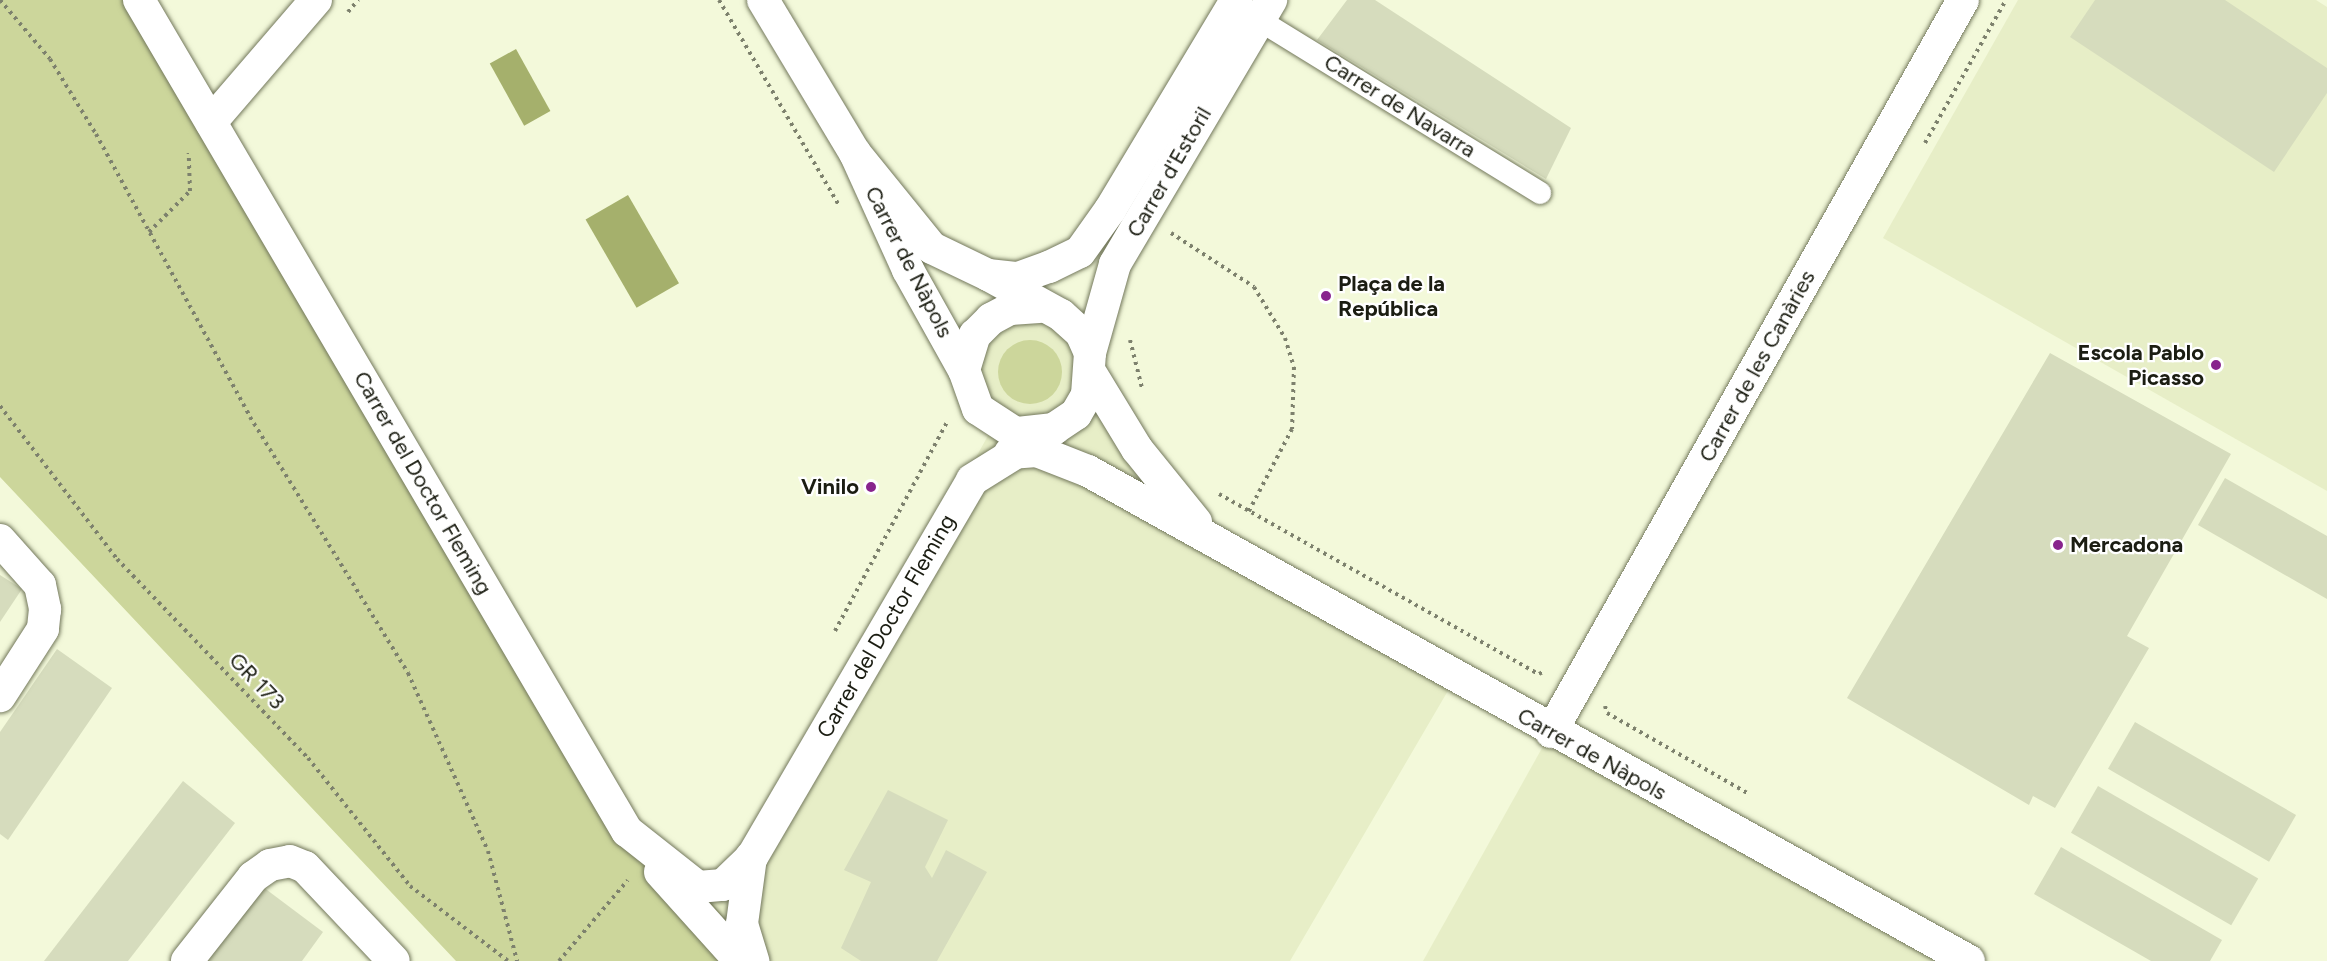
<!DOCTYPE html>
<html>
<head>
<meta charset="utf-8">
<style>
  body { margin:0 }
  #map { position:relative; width:2327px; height:961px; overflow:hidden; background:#f3f9da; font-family:Figtree,sans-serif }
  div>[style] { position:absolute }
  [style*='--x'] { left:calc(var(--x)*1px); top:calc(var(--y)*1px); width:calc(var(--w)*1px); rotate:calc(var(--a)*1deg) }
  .built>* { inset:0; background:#e7eec7 }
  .green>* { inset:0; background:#ccd69b }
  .round { border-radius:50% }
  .water>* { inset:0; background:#a5b06c; transform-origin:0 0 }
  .building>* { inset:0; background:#d6dcbd; transform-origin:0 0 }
  .path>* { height:4px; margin-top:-2px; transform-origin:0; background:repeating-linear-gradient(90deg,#7d816d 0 3px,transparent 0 7.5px) }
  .roads { filter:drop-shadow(0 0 2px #73785c) drop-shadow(0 0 2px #73785c) }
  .pedestrian>* { height:22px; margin:-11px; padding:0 11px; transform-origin:11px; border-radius:11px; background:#fff }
  .minor>* { height:32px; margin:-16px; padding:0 16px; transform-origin:16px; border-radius:16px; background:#fff }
  .dots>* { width:16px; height:16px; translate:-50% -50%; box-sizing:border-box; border:3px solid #fff; border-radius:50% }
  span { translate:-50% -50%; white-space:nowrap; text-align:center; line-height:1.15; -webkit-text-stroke:4.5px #fff; paint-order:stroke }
  .street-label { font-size:22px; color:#1b1d12 }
  .poi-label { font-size:22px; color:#1b1d12; font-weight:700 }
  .left { translate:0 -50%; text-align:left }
  .right { translate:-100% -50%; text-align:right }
</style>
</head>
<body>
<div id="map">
  <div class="built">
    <div style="clip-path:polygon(2018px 0,2316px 0,2327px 7px,2327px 491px,1883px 238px)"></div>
    <div style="clip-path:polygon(1061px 315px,1172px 497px,1456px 677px,1290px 961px,761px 961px,698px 887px,752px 857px,994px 425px,969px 392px,991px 319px)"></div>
    <div style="clip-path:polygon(1551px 732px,1970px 961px,1423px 961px)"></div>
  </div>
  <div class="green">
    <div style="clip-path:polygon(0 0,139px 0,627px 831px,698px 887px,761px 961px,456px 961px,0 477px)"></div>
    <div class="round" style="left:998px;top:340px;width:64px;height:64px"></div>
  </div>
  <div class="water">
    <div style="left:516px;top:49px;width:71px;height:30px;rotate:61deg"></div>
    <div style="left:628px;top:195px;width:102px;height:49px;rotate:60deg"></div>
  </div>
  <div class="building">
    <div style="clip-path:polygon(1347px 0,1375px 0,1571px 128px,1546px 179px,1317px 40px)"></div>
    <div style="clip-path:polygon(2095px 0,2225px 0,2327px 68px,2327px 93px,2274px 172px,2070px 37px)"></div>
    <div style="clip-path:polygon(2050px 353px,2231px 454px,2127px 636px,2149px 648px,2055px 808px,2033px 796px,2029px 805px,1847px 698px)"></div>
    <div style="clip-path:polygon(2225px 478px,2327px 536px,2327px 599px,2198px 525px)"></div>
    <div style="clip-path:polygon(0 575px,22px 589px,0 622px)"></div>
    <div style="clip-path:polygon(57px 649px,112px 688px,8px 840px,0 834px,0 732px)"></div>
    <div style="left:2135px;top:722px;width:186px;height:54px;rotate:30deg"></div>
    <div style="clip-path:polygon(183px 781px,235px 823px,128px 961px,44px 961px)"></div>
    <div style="left:2098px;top:786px;width:185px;height:54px;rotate:30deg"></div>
    <div style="clip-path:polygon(888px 790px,948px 820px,925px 867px,932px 878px,946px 850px,987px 872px,937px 961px,861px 961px,841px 948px,871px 882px,844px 870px)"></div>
    <div style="clip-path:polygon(2061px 847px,2222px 940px,2210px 961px,2151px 961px,2034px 894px)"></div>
    <div style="clip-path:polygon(263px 887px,323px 932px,302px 961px,207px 961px)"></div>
  </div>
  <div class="path">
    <div style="--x:0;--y:0;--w:77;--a:49.7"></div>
    <div style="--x:50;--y:59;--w:88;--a:58.5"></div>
    <div style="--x:96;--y:134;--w:322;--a:61.4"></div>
    <div style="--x:250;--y:417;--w:301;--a:58.3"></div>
    <div style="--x:408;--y:673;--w:195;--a:65.8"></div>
    <div style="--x:488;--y:851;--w:114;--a:75.2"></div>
    <div style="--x:719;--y:0;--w:236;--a:59.7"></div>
    <div style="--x:348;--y:12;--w:16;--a:-50"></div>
    <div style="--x:1925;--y:143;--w:164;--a:-60.5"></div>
    <div style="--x:149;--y:232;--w:58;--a:-45"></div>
    <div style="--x:190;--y:191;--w:38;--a:-92"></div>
    <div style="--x:1171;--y:233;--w:99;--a:33"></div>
    <div style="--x:1254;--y:287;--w:60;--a:58.7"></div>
    <div style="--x:1285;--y:338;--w:30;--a:73"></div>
    <div style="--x:1294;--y:367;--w:62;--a:91.8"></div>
    <div style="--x:1292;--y:429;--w:93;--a:117.7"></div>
    <div style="--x:1130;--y:340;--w:49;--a:76"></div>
    <div style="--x:0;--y:406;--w:193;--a:52.6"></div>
    <div style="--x:117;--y:559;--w:276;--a:46.2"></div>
    <div style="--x:308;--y:758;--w:164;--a:51.4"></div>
    <div style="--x:410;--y:886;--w:123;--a:37.4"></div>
    <div style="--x:1219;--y:494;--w:367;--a:29.4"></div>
    <div style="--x:1539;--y:674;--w:7;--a:-27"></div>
    <div style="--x:835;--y:631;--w:237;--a:-61.8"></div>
    <div style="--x:1605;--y:706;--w:7;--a:74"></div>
    <div style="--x:1607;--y:713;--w:163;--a:29.7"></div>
    <div style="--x:559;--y:961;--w:106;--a:-49.6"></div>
  </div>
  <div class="roads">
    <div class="pedestrian">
      <div style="--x:1259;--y:20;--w:330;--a:31.6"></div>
    </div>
    <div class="minor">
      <div style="--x:139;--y:0;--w:964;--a:59.58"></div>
      <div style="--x:627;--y:831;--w:90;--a:38.3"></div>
      <div style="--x:698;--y:887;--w:25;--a:-5"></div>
      <div style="--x:723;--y:885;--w:40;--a:-44"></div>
      <div style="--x:752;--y:857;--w:436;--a:-59.7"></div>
      <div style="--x:972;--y:480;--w:97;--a:-31.9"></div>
      <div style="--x:763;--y:0;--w:179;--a:59"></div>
      <div style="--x:855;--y:153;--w:128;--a:65.6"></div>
      <div style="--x:908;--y:270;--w:115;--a:60.8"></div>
      <div style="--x:211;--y:122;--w:161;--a:-49.3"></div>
      <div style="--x:855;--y:153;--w:122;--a:51"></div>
      <div style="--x:932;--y:248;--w:62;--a:25.7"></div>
      <div style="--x:988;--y:275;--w:30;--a:6"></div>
      <div style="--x:1018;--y:278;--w:33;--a:-20"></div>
      <div style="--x:1049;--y:267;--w:34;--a:-26"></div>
      <div style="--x:1080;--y:252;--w:52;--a:-54.5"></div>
      <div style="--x:1110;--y:210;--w:245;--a:-59"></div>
      <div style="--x:990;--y:276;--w:81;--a:28.8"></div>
      <div style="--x:1061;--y:315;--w:27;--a:42"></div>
      <div style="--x:1081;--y:333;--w:22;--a:66"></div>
      <div style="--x:1090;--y:353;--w:42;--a:94.1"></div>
      <div style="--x:1087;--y:395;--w:22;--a:120"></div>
      <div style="--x:1076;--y:414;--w:27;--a:146"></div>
      <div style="--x:1054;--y:429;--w:39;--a:174"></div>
      <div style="--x:1015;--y:433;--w:44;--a:-147"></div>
      <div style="--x:978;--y:409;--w:41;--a:-109.7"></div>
      <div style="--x:964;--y:370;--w:37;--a:-73"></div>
      <div style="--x:975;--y:335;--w:23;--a:-45"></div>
      <div style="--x:991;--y:319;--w:21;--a:-28"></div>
      <div style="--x:1010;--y:309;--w:29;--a:-4"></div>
      <div style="--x:1090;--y:353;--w:92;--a:-74.3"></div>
      <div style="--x:1115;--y:264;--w:307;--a:-59.4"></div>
      <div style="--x:1092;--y:375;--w:87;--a:58.7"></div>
      <div style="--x:1137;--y:449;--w:94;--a:51.1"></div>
      <div style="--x:1010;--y:453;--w:27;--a:-4"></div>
      <div style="--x:1037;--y:451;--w:55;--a:21.4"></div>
      <div style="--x:1088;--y:471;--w:1008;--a:29.08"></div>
      <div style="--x:0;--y:540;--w:60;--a:48.4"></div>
      <div style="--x:40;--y:585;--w:25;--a:78"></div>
      <div style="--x:45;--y:609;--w:20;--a:96"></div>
      <div style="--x:43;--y:629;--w:80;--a:122.7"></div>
      <div style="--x:1551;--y:732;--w:840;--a:-60.63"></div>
      <div style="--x:751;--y:857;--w:68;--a:97.7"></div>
      <div style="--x:742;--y:924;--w:39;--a:73"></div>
      <div style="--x:660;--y:872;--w:120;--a:48"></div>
      <div style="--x:187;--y:961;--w:107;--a:-51.8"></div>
      <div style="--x:253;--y:877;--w:21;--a:-35"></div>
      <div style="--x:270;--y:865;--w:20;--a:-11"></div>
      <div style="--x:290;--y:861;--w:16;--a:22"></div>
      <div style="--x:305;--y:867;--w:129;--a:46.6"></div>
    </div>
  </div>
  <div class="dots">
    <div style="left:1326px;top:296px;background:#88248d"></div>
    <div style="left:2216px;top:365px;background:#88248d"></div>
    <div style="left:871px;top:487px;background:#88248d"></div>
    <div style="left:2058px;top:545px;background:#88248d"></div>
  </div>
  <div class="street-label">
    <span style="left:1400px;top:106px;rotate:32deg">Carrer de Navarra</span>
    <span style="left:1169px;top:172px;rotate:-60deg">Carrer d'Estoril</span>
    <span style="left:909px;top:262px;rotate:63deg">Carrer de Nàpols</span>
    <span style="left:1757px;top:366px;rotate:-61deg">Carrer de les Canàries</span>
    <span style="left:423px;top:483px;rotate:60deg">Carrer del Doctor Fleming</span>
    <span style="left:886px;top:626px;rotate:-60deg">Carrer del Doctor Fleming</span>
    <span style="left:257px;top:681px;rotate:46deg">GR 173</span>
    <span style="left:1592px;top:754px;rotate:29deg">Carrer de Nàpols</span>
  </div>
  <div class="poi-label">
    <span class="left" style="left:1338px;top:296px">Plaça de la<br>República</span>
    <span class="right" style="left:2204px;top:365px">Escola Pablo<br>Picasso</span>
    <span class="right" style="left:859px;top:487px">Vinilo</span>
    <span class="left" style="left:2070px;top:545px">Mercadona</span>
  </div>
</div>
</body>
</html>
